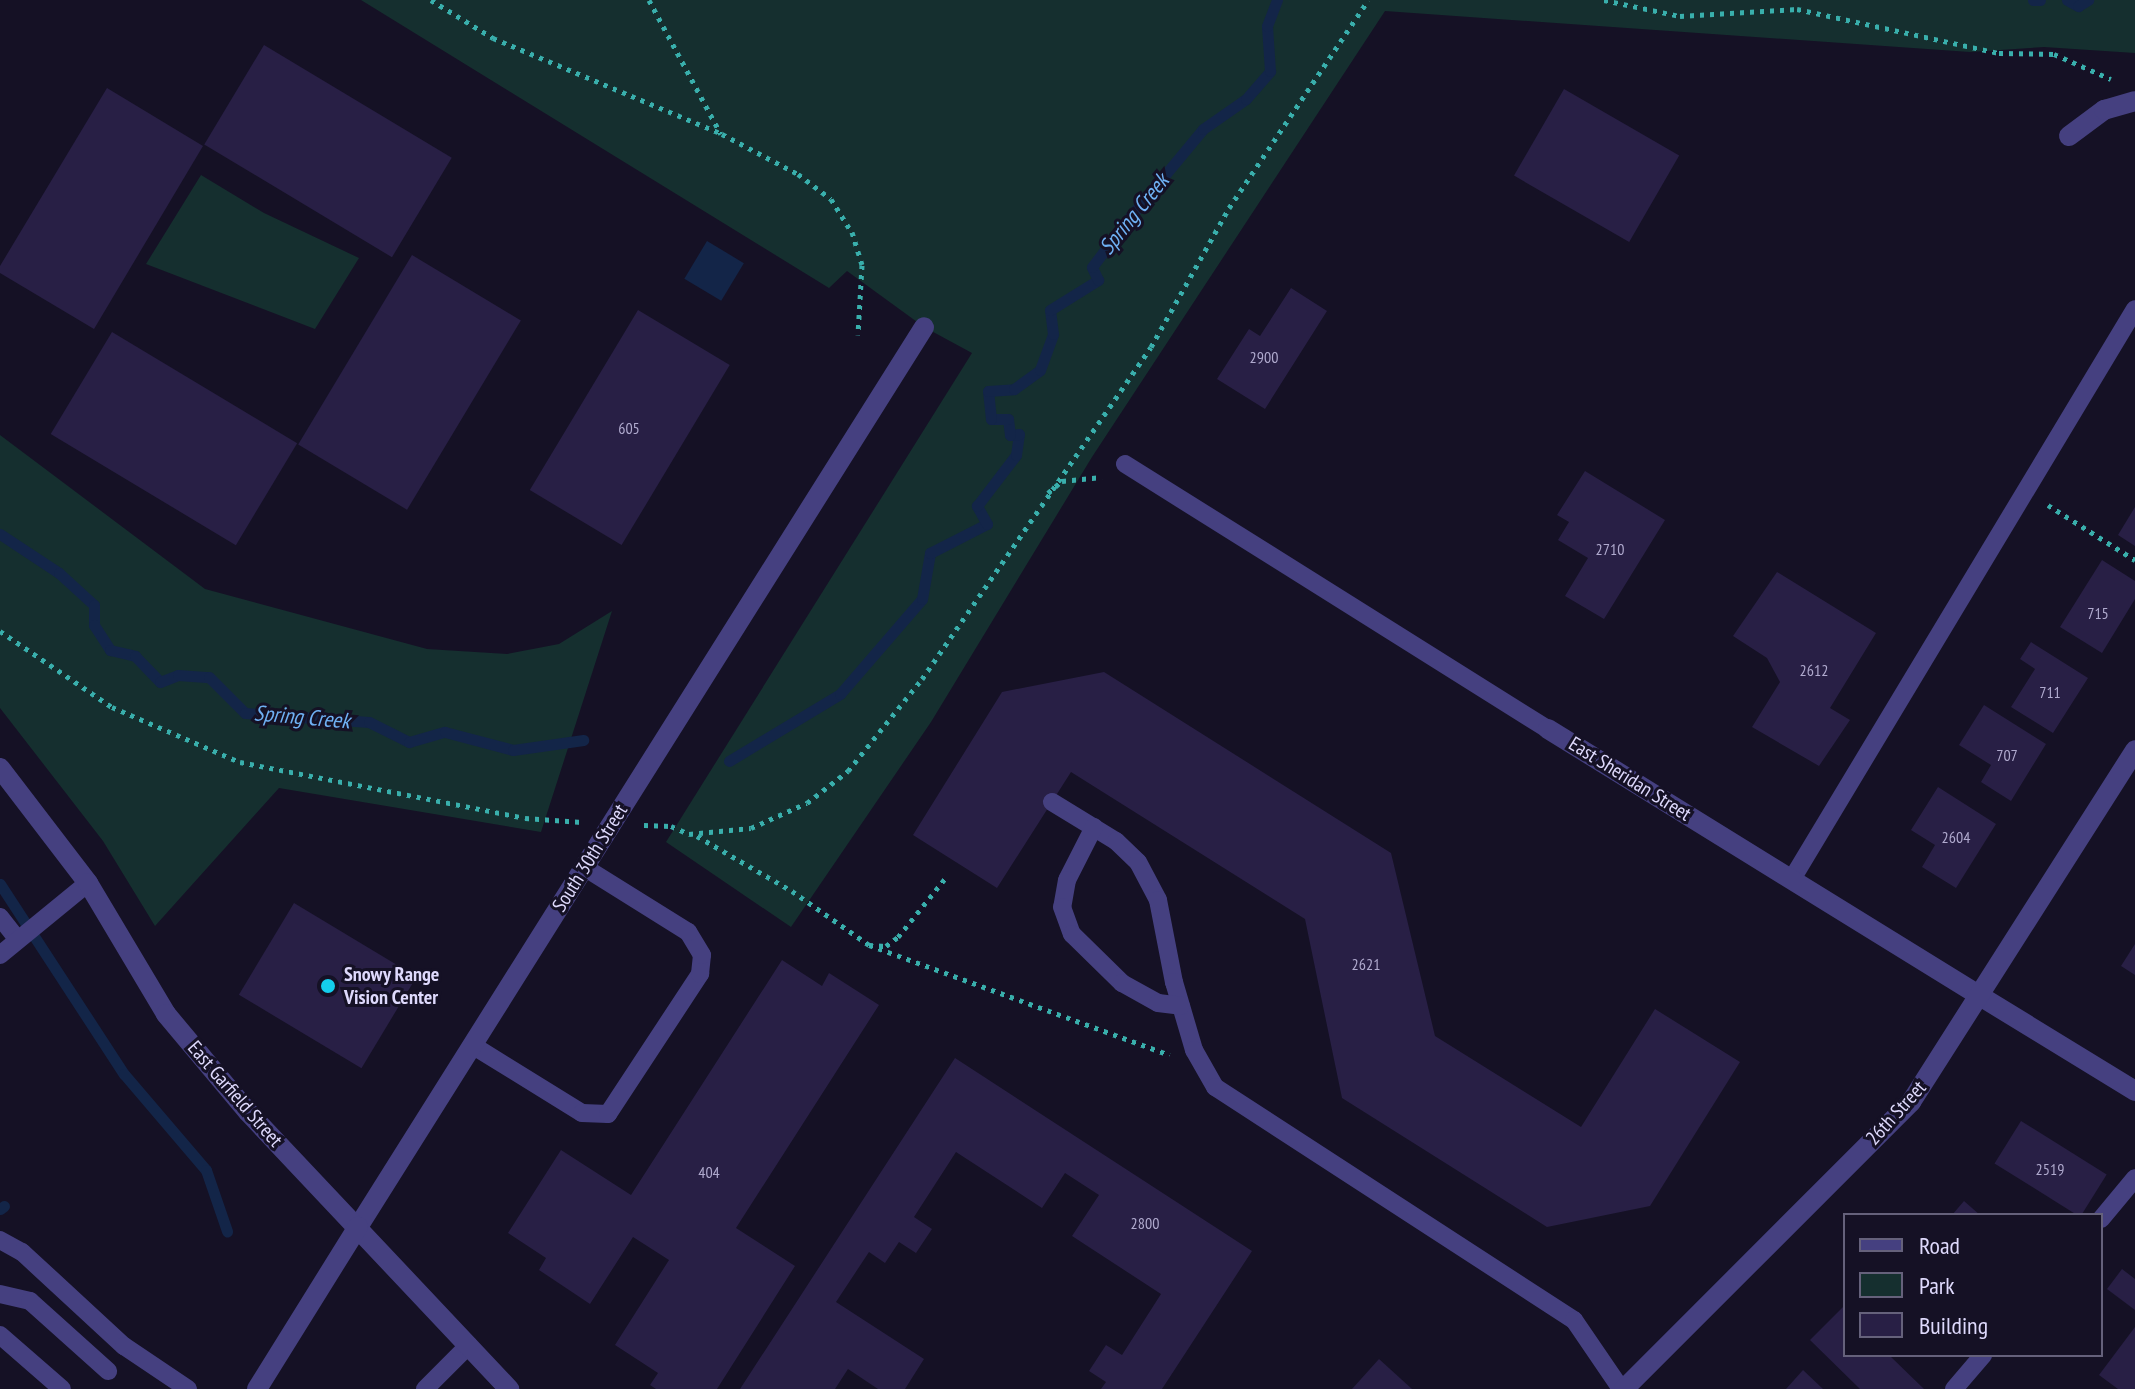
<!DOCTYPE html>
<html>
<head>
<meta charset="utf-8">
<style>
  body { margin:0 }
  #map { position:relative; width:2135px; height:1389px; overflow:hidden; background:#151125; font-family:"PT Sans Narrow",sans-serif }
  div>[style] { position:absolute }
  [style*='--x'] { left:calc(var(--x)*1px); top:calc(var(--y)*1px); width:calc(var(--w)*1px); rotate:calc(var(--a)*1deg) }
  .green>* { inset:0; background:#152f2f }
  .water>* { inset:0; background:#132548; transform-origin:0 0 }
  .stream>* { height:11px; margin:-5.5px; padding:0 5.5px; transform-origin:5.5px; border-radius:5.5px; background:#132548 }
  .building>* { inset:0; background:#281f45; transform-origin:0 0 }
  .path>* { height:5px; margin-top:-2.5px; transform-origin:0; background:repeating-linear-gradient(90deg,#39afac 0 4px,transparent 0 10px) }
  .service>* { height:18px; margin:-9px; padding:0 9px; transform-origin:9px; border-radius:9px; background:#454080 }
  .minor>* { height:20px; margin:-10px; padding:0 10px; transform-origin:10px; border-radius:10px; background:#454080 }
  .tertiary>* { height:20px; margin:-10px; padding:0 10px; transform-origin:10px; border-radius:10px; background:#454080 }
  .dots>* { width:22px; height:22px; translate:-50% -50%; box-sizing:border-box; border:4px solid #151125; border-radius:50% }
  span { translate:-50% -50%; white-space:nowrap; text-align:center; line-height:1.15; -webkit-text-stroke:6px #151125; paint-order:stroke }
  .number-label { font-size:16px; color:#b0aace }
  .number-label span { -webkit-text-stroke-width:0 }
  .street-label { font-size:20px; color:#ded9fc }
  .poi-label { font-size:20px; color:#ded9fc; font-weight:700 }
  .left { translate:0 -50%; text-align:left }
  .water-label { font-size:22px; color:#6fb1f4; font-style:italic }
  .legend { position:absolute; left:1843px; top:1213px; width:260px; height:144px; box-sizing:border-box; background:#151125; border:2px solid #65617b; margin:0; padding:10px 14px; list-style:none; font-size:24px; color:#ded9fc }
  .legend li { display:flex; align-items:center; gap:16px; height:40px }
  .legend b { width:40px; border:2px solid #65617b }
</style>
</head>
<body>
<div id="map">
  <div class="green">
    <div style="clip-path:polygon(361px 0,2135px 0,2135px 53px,2044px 47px,1970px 52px,1385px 11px,1092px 457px,931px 722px,791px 927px,666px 842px,972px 353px,924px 327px,847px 271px,829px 288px)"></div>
    <div style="clip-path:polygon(201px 175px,264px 213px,359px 258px,315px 329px,146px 264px)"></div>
    <div style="clip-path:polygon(0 435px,205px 589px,427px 649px,507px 654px,559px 644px,612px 611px,541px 832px,279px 788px,155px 926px,103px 841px,0 708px)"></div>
  </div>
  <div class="water">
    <div style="left:707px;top:241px;width:43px;height:44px;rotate:31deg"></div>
  </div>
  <div class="stream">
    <div style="--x:2033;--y:0;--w:7;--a:0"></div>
    <div style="--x:2067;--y:0;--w:13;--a:29"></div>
    <div style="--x:2078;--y:6;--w:12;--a:-31"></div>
    <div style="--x:0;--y:534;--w:71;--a:33.5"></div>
    <div style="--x:59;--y:573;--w:47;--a:42.4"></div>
    <div style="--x:94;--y:605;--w:20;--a:90"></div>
    <div style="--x:94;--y:625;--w:30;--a:57"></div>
    <div style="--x:110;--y:650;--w:26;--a:13"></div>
    <div style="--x:135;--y:656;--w:36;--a:46"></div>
    <div style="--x:160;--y:682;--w:19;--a:-21"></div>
    <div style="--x:178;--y:675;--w:31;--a:4"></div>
    <div style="--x:209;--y:677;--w:51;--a:45"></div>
    <div style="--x:245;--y:713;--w:124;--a:4.2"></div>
    <div style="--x:369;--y:722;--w:45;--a:26.6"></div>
    <div style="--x:409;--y:742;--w:37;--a:-16"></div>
    <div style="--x:445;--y:732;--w:70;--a:14.8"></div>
    <div style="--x:513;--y:750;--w:71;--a:-8.1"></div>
    <div style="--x:729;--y:761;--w:130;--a:-31.1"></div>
    <div style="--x:840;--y:694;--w:125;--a:-49.2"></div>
    <div style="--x:922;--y:599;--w:47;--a:-80.1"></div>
    <div style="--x:930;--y:553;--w:64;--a:-27"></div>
    <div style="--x:987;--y:524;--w:21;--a:-119"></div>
    <div style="--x:977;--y:506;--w:64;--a:-52.6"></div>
    <div style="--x:1016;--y:455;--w:21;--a:-82"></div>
    <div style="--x:1019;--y:434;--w:9;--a:174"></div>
    <div style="--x:1010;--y:435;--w:16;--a:-97"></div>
    <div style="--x:1008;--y:419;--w:17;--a:180"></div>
    <div style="--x:991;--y:419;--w:28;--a:-96"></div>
    <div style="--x:988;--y:391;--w:26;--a:-4"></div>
    <div style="--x:1014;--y:389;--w:32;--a:-36"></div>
    <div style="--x:1040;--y:370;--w:38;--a:-70"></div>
    <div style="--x:1053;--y:334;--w:24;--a:-97"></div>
    <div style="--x:1050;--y:310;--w:57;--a:-32"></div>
    <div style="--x:1098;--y:280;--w:14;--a:-115"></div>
    <div style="--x:1092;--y:267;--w:63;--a:-52.8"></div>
    <div style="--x:1130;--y:217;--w:114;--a:-50.3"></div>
    <div style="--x:1203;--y:129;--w:52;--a:-34.9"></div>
    <div style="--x:1246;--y:99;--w:37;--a:-49"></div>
    <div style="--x:1270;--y:71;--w:45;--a:-93.8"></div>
    <div style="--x:1267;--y:26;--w:28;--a:-69"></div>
    <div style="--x:0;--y:884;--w:227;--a:56.9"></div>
    <div style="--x:124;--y:1074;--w:126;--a:49.5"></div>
    <div style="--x:206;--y:1170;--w:65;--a:71"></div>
    <div style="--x:0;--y:1209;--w:5;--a:-37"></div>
  </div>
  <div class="building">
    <div style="left:264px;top:45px;width:219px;height:116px;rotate:31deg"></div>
    <div style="clip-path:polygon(107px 88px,203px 146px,94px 329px,0 273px,0 266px)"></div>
    <div style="left:1564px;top:89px;width:133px;height:100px;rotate:30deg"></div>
    <div style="left:412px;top:255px;width:127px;height:221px;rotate:31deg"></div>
    <div style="clip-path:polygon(1291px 288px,1327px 311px,1265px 409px,1217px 379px,1249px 329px,1260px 336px)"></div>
    <div style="left:638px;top:310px;width:107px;height:210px;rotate:31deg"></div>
    <div style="left:112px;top:332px;width:216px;height:119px;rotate:31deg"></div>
    <div style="clip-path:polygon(1585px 471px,1665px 520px,1604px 619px,1565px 596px,1588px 558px,1558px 540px,1569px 522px,1557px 515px)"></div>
    <div style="clip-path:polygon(2135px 507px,2135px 546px,2118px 535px)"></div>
    <div style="clip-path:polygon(2102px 560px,2135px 581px,2135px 599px,2102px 653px,2060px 627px)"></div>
    <div style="clip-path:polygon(1777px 572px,1876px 633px,1830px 708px,1850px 720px,1819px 766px,1752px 727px,1780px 682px,1767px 658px,1733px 636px)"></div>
    <div style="clip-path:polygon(2031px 642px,2088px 678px,2053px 733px,2011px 707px,2035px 669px,2020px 659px)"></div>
    <div style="clip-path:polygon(1104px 672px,1391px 853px,1435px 1036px,1581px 1127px,1655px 1009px,1740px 1062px,1650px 1206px,1547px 1227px,1342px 1098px,1305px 919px,1071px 772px,997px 888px,913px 835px,1002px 692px)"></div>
    <div style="clip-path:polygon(1984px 705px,2046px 744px,2011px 801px,1981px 782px,1991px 765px,1959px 745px)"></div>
    <div style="clip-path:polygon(1938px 787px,1996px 824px,1956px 888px,1922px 867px,1935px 845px,1911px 830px)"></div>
    <div style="left:294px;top:903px;width:143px;height:107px;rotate:31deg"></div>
    <div style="clip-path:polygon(2135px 944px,2135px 975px,2121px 966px)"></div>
    <div style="clip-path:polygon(782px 960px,822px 986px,829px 973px,879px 1005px,736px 1228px,795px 1266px,717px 1389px,656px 1389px,650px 1385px,658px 1373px,615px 1345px,669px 1260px,633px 1237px,590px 1304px,539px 1270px,546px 1258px,508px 1233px,561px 1150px,631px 1195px)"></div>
    <div style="clip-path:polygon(955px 1058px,1252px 1251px,1162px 1389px,1101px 1389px,1106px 1382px,1089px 1371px,1106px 1345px,1122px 1355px,1161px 1294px,1072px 1236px,1099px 1195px,1065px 1173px,1042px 1208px,956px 1152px,914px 1217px,932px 1229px,916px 1253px,899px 1242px,885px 1263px,869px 1252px,836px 1302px,924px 1359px,905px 1389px,878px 1389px,848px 1369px,835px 1389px,740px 1389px)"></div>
    <div style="left:2021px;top:1121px;width:101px;height:50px;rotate:32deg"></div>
    <div style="clip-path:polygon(1964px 1201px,1980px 1215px,1952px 1215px)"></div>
    <div style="clip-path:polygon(2122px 1269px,2135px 1279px,2135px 1310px,2107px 1289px)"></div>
    <div style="clip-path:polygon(1845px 1305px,1845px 1355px,1889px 1355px,1924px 1389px,1860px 1389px,1810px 1340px)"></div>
    <div style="clip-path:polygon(2135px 1327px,2135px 1389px,2118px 1389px,2099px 1375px)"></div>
    <div style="clip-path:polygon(1379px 1359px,1412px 1389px,1352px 1389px)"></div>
    <div style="clip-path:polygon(1803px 1370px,1823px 1389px,1786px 1389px)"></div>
  </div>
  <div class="path">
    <div style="--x:431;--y:0;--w:73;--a:31.5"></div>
    <div style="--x:493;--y:38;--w:248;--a:22.7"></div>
    <div style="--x:722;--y:134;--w:86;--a:27.8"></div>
    <div style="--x:798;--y:174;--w:41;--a:37.1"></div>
    <div style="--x:831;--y:199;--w:39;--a:58"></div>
    <div style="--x:852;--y:232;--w:34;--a:73"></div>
    <div style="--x:862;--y:265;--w:70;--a:93.3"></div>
    <div style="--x:649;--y:0;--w:152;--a:61.8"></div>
    <div style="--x:1604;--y:0;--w:78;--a:11.9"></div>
    <div style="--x:1680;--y:16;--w:117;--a:-3.4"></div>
    <div style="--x:1797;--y:9;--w:207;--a:12.3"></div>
    <div style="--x:1999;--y:53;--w:55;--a:1"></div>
    <div style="--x:2054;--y:54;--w:62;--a:23.7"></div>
    <div style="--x:1048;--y:493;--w:18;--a:-41"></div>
    <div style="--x:1062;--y:481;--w:40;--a:-5.7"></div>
    <div style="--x:2048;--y:505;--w:103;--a:32.3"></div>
    <div style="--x:0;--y:631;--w:135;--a:34.2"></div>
    <div style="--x:112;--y:707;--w:139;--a:23.3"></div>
    <div style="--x:240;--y:762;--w:290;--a:11.1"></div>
    <div style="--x:525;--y:818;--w:57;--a:4"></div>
    <div style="--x:644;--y:825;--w:27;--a:2"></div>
    <div style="--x:671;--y:826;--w:20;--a:24"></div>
    <div style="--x:689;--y:834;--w:62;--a:-5.5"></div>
    <div style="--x:751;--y:828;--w:61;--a:-24.1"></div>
    <div style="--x:807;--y:803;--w:52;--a:-38"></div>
    <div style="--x:848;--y:771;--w:118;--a:-51.2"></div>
    <div style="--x:922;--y:679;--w:403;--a:-55.4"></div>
    <div style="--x:1151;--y:347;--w:159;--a:-60.7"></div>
    <div style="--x:1229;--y:208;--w:250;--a:-56.2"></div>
    <div style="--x:697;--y:836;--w:110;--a:30.1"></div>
    <div style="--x:792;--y:891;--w:94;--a:35"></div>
    <div style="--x:869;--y:945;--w:17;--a:3"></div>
    <div style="--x:886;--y:946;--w:15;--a:-37"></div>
    <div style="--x:898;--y:937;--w:78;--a:-51.2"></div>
    <div style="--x:869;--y:945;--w:320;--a:20.1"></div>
  </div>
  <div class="service">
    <div style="--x:1125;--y:464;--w:499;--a:32.1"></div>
    <div style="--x:1052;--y:802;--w:75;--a:31.4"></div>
    <div style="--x:1116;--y:841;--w:30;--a:44"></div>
    <div style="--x:1138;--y:862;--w:43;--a:62.2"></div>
    <div style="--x:1158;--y:900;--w:84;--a:79"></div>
    <div style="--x:1174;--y:982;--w:71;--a:73.6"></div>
    <div style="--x:1194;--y:1050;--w:43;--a:60.4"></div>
    <div style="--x:1215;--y:1087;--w:428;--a:33"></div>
    <div style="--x:1574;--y:1320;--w:83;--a:55.7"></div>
    <div style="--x:1094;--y:827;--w:59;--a:117"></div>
    <div style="--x:1067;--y:880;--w:27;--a:100"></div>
    <div style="--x:1062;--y:907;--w:29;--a:70"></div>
    <div style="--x:1072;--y:934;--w:70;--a:44.4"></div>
    <div style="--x:1122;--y:983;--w:41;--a:29.1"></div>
    <div style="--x:1158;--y:1003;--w:23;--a:7"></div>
    <div style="--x:1792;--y:879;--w:665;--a:-58.96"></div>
    <div style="--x:0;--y:917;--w:28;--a:52"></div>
    <div style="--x:0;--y:955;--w:114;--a:-39.3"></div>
    <div style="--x:472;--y:1045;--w:129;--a:31.7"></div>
    <div style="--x:582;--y:1113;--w:26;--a:2"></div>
    <div style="--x:608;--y:1114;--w:168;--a:-56.7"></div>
    <div style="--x:700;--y:974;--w:19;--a:-84"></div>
    <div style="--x:702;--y:955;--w:27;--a:-121"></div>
    <div style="--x:688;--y:932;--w:123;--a:-148"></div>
    <div style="--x:2101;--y:1219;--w:53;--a:-50.3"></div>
    <div style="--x:0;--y:1240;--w:25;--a:29"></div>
    <div style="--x:22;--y:1252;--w:139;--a:42.7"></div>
    <div style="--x:124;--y:1346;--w:77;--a:33.9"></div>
    <div style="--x:0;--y:1294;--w:31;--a:13"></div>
    <div style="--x:30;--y:1301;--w:105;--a:41.9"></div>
    <div style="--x:0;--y:1335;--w:82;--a:41.1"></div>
    <div style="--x:425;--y:1389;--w:62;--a:-45"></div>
    <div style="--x:1954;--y:1389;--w:45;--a:-49.5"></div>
  </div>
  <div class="minor">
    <div style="--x:2069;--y:136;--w:44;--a:-36.6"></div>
    <div style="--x:2104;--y:110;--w:32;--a:-16"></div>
    <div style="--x:1548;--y:729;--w:508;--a:31.72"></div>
    <div style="--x:358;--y:1227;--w:1063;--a:-57.83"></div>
  </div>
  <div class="tertiary">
    <div style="--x:0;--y:768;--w:145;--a:52.6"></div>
    <div style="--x:88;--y:883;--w:152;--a:59.2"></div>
    <div style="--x:166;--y:1014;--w:128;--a:50.1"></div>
    <div style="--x:248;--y:1112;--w:381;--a:46.7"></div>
    <div style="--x:1980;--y:996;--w:182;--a:31.5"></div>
    <div style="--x:257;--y:1389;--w:191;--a:-58.1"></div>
    <div style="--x:1624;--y:1389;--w:406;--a:-45"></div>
    <div style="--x:1911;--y:1102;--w:417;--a:-57.5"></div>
  </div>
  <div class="dots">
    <div style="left:328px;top:986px;background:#14ceec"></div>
  </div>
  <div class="number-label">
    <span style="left:1264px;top:357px">2900</span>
    <span style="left:629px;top:428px">605</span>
    <span style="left:1610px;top:549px">2710</span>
    <span style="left:2098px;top:613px">715</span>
    <span style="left:1814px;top:670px">2612</span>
    <span style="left:2050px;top:692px">711</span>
    <span style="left:2007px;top:755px">707</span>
    <span style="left:1956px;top:837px">2604</span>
    <span style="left:1366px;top:964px">2621</span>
    <span style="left:2050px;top:1169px">2519</span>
    <span style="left:709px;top:1172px">404</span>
    <span style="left:1145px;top:1223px">2800</span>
  </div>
  <div class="street-label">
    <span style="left:1630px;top:779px;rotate:32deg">East Sheridan Street</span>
    <span style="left:590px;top:858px;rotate:-58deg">South 30th Street</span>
    <span style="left:235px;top:1094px;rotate:49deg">East Garfield Street</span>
    <span style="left:1896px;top:1113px;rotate:-48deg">26th Street</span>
  </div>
  <div class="poi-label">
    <span class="left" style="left:344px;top:986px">Snowy Range<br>Vision Center</span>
  </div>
  <div class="water-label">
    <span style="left:1134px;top:214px;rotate:-51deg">Spring Creek</span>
    <span style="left:302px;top:717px;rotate:5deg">Spring Creek</span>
  </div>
  <ul class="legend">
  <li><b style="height:10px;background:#454080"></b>Road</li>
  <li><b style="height:22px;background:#152f2f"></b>Park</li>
  <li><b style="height:22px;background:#281f45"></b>Building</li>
  </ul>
</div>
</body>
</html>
